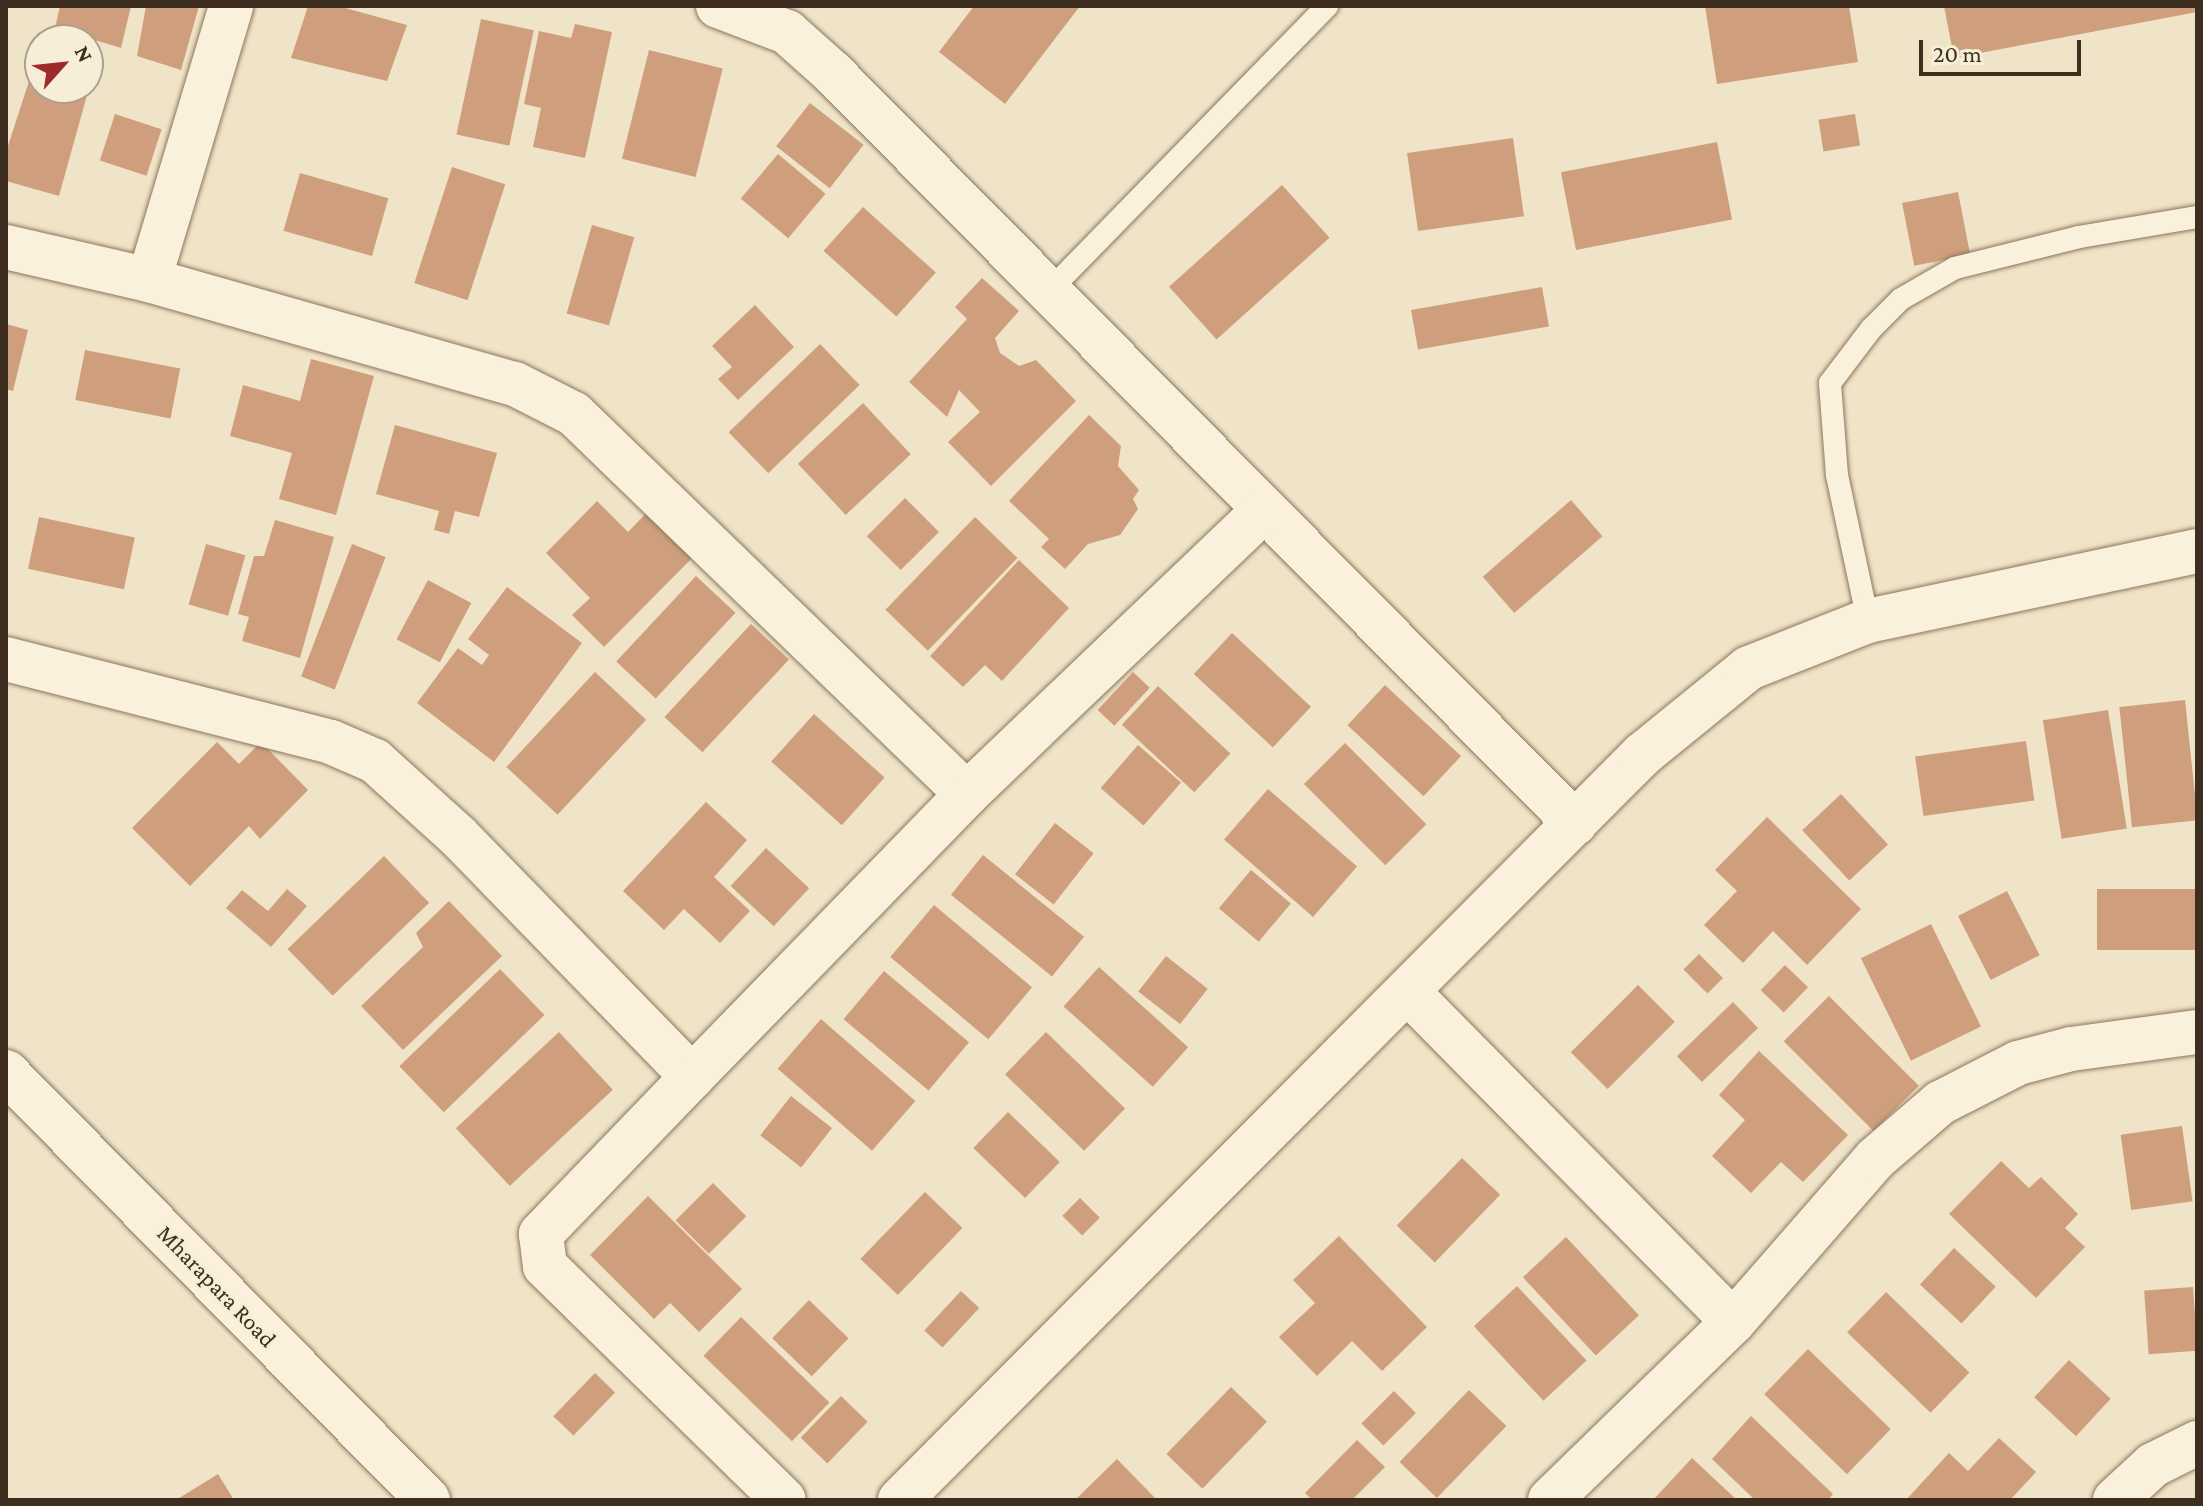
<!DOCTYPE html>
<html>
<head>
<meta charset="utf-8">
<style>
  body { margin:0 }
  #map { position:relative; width:2203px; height:1506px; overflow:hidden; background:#f0e4c8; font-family:"Crimson Pro",serif }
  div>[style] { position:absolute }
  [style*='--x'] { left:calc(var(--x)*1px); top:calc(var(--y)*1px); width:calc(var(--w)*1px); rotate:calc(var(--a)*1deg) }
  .building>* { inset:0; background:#cf9f7d; transform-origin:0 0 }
  .roads { filter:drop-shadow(0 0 2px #8d765c) drop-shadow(0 0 2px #8d765c) }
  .lane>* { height:22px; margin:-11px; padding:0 11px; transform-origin:11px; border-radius:11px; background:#faf1dc }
  .street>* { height:44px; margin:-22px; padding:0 22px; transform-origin:22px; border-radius:22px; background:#faf1dc }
  .secondary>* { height:44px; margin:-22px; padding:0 22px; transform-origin:22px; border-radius:22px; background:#faf1dc }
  span { translate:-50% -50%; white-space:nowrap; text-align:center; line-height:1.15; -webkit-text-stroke:6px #f7eed8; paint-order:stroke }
  .street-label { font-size:24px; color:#3d2e20 }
  .frame { position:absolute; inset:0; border:8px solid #3d2e20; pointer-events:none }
  .north { position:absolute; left:24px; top:24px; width:80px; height:80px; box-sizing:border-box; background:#f7eed8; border:2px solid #ada18e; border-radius:50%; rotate:63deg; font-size:22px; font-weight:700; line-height:32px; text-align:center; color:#3d2e20 }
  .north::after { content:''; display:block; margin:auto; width:28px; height:36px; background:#9e2a2b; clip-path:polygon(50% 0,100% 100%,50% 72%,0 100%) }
  .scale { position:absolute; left:1919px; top:40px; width:162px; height:36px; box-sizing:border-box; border:4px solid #3d2e20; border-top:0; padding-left:10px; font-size:24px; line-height:28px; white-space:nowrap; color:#3d2e20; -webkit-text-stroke:6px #f7eed8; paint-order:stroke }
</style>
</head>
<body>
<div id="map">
  <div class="building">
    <div style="clip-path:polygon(60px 6px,131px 6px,121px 48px,55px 28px)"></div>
    <div style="clip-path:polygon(146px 6px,199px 6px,181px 70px,137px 56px)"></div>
    <div style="clip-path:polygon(308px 6px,338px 6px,407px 25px,387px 81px,291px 58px)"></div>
    <div style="clip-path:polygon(974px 6px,1080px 6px,1005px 104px,939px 52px)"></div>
    <div style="clip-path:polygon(1705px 6px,1849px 6px,1858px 62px,1717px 84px)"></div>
    <div style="clip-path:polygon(1944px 6px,2197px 6px,2197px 12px,1954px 58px)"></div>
    <div style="left:481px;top:19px;width:54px;height:118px;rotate:12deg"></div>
    <div style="clip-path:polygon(575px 24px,612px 32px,585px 158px,533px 147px,541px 108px,524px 104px,539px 31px,571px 38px)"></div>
    <div style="left:649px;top:50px;width:76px;height:112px;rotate:14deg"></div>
    <div style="clip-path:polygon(31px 75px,40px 77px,40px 88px,89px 88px,59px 196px,6px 181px,6px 152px)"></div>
    <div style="left:810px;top:103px;width:68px;height:55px;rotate:38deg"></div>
    <div style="left:115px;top:114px;width:49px;height:49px;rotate:18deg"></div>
    <div style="left:1855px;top:114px;width:32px;height:37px;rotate:81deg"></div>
    <div style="left:1513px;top:138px;width:79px;height:107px;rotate:82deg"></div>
    <div style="left:1717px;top:142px;width:79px;height:159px;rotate:79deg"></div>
    <div style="left:778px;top:154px;width:62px;height:58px;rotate:40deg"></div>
    <div style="left:452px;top:167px;width:56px;height:122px;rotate:18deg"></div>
    <div style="left:300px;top:173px;width:92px;height:60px;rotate:16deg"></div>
    <div style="left:1282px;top:185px;width:71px;height:152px;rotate:48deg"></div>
    <div style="left:1958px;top:192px;width:64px;height:57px;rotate:79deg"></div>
    <div style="left:863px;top:207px;width:98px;height:59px;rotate:42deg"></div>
    <div style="left:592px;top:225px;width:44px;height:92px;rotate:16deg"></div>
    <div style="clip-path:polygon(982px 278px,1019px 311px,995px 338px,1000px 353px,1019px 366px,1036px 360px,1076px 401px,991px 486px,948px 442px,980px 412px,959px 390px,947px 417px,909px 382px,967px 319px,955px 307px)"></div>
    <div style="left:1542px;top:287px;width:40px;height:133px;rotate:80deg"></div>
    <div style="clip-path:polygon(755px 305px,794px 347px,738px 400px,718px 379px,732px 367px,712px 346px)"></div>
    <div style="clip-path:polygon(6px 324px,28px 330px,13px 391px,6px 389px)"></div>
    <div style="left:820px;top:344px;width:57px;height:127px;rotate:46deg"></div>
    <div style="left:85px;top:350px;width:97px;height:51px;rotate:11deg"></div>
    <div style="clip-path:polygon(311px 359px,374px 376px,336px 515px,279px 499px,292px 453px,230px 436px,243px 385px,300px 401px)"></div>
    <div style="left:863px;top:403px;width:70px;height:89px;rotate:47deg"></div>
    <div style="clip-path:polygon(1089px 415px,1121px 446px,1118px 466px,1139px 490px,1133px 499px,1138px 509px,1120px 535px,1088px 544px,1065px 569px,1041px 547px,1049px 539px,1009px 501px)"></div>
    <div style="clip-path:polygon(395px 425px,497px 453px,479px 517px,455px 511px,449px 534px,434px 530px,439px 511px,376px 494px)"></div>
    <div style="left:905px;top:498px;width:48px;height:54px;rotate:45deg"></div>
    <div style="left:1571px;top:500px;width:48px;height:117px;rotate:49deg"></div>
    <div style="clip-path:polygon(597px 501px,628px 532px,658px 501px,703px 547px,604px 647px,572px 615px,590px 598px,546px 553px)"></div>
    <div style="left:39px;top:517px;width:98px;height:53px;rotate:12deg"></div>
    <div style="left:975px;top:517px;width:59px;height:129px;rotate:44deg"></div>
    <div style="clip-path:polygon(275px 520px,334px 537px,300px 658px,242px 641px,249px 617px,238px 614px,254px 556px,264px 556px)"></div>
    <div style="left:206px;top:544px;width:41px;height:63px;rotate:16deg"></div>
    <div style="left:352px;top:544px;width:36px;height:142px;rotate:21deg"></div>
    <div style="clip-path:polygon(1019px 560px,1069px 608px,1002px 681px,985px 665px,963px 687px,930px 656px)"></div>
    <div style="left:696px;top:576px;width:54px;height:117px;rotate:43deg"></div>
    <div style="left:428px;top:580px;width:49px;height:67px;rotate:28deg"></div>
    <div style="clip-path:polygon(507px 587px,582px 643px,494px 762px,417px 703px,458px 648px,482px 665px,489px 655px,468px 639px)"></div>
    <div style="left:751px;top:624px;width:52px;height:127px;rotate:43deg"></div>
    <div style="left:1232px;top:633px;width:108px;height:56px;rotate:43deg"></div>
    <div style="left:595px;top:672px;width:70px;height:130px;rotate:43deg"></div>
    <div style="left:1133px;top:672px;width:23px;height:52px;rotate:43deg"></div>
    <div style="left:1385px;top:685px;width:104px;height:55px;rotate:43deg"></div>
    <div style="left:1158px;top:686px;width:99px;height:53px;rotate:43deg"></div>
    <div style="left:2185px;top:700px;width:121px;height:66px;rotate:84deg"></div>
    <div style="left:2108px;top:710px;width:120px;height:66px;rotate:81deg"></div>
    <div style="left:814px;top:714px;width:95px;height:64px;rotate:42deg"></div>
    <div style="left:2026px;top:741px;width:60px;height:112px;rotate:82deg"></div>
    <div style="clip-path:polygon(217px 742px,239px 764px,261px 742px,308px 790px,260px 839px,249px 826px,190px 886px,132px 828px)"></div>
    <div style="left:1345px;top:743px;width:115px;height:58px;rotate:45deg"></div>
    <div style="left:1138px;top:745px;width:57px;height:57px;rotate:41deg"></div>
    <div style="left:1268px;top:789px;width:118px;height:67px;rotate:41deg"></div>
    <div style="left:1841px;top:794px;width:69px;height:53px;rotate:47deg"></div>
    <div style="clip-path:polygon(706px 802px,747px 840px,714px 877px,750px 911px,720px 943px,684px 909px,664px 930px,623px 891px)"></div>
    <div style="clip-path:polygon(1767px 817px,1861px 909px,1807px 965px,1773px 931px,1743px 963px,1704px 925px,1737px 891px,1715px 870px)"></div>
    <div style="left:1055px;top:823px;width:49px;height:65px;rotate:38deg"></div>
    <div style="left:766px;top:848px;width:59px;height:52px;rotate:43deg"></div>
    <div style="left:983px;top:855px;width:130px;height:51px;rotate:39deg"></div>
    <div style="left:384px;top:856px;width:65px;height:134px;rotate:46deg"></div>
    <div style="left:1251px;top:870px;width:52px;height:50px;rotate:40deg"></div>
    <div style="clip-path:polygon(287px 889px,307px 906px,271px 947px,226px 908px,242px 890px,268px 911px)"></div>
    <div style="left:2197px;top:889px;width:61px;height:100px;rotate:90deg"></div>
    <div style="left:2007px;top:891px;width:72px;height:55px;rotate:63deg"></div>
    <div style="clip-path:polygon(449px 901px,502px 956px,403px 1050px,361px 1006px,423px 947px,416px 933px)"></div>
    <div style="left:934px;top:905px;width:128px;height:68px;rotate:40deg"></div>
    <div style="left:1931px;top:924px;width:114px;height:78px;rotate:64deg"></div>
    <div style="left:1699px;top:954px;width:34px;height:22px;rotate:45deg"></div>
    <div style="left:1166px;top:956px;width:53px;height:45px;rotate:38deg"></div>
    <div style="left:1785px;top:965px;width:32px;height:35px;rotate:44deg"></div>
    <div style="left:1099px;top:967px;width:120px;height:53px;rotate:42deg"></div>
    <div style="left:500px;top:969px;width:64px;height:140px;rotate:46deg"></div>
    <div style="left:884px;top:971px;width:111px;height:63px;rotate:40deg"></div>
    <div style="left:1638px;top:985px;width:52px;height:95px;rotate:45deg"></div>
    <div style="left:1829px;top:996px;width:127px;height:64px;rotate:45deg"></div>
    <div style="left:1733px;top:1002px;width:36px;height:78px;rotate:46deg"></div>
    <div style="left:821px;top:1019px;width:125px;height:66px;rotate:41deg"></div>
    <div style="left:559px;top:1032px;width:79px;height:141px;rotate:47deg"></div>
    <div style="left:1046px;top:1032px;width:110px;height:59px;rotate:44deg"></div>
    <div style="clip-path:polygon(1759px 1051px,1848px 1135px,1803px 1182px,1781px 1162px,1751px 1193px,1712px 1156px,1745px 1120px,1719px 1095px)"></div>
    <div style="left:791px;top:1096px;width:52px;height:50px;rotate:38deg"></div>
    <div style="left:1008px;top:1112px;width:72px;height:50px;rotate:44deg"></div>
    <div style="left:2182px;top:1126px;width:76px;height:62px;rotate:82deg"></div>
    <div style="left:1462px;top:1158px;width:53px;height:94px;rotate:44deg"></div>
    <div style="clip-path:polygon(2001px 1161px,2029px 1188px,2041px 1177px,2078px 1214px,2065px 1228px,2085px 1247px,2036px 1298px,1949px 1214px)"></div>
    <div style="left:713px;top:1183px;width:47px;height:53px;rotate:45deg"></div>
    <div style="left:925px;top:1192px;width:52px;height:93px;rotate:44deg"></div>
    <div style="clip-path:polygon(648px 1196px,742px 1289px,699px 1332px,670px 1303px,654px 1319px,590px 1255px)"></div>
    <div style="left:1080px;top:1198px;width:28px;height:25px;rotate:45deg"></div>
    <div style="clip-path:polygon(1339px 1236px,1427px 1327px,1382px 1371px,1352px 1341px,1317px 1376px,1279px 1337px,1315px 1303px,1293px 1280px)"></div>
    <div style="left:1566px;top:1237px;width:107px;height:59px;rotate:47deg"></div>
    <div style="left:1954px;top:1248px;width:57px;height:50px;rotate:43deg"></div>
    <div style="left:1517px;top:1286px;width:102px;height:59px;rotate:47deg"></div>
    <div style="left:2193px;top:1287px;width:64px;height:49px;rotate:86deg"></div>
    <div style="left:961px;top:1291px;width:25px;height:54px;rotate:43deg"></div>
    <div style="left:1886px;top:1292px;width:116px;height:56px;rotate:44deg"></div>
    <div style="left:809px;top:1300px;width:55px;height:53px;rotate:44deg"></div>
    <div style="left:741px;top:1317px;width:123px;height:54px;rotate:44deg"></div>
    <div style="left:1808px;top:1349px;width:115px;height:63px;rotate:44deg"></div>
    <div style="left:2069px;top:1360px;width:57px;height:51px;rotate:43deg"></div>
    <div style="left:595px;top:1373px;width:28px;height:60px;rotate:44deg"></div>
    <div style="left:1231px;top:1387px;width:50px;height:93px;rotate:44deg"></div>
    <div style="left:1469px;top:1390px;width:52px;height:100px;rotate:44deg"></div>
    <div style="left:1394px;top:1391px;width:31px;height:46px;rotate:45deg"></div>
    <div style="left:841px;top:1396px;width:37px;height:58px;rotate:44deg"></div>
    <div style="clip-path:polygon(1751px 1416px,1833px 1494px,1828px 1500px,1755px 1500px,1712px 1459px)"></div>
    <div style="clip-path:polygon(1999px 1438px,2036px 1472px,2010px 1500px,1906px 1500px,1949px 1453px,1968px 1471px)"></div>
    <div style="clip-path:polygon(1357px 1440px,1385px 1467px,1352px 1500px,1312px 1500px,1305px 1493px)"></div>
    <div style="clip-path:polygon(1692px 1458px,1737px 1500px,1653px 1500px)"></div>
    <div style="clip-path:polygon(1117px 1459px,1157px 1500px,1075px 1500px)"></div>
    <div style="clip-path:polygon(218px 1474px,234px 1500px,176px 1500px)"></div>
  </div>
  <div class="roads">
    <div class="lane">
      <div style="--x:1050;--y:290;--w:397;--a:-45.7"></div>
      <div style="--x:1868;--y:621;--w:149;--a:-102"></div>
      <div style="--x:1837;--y:475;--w:92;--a:-94.4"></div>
      <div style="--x:1830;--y:383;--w:68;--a:-52.8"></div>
      <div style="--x:1871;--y:329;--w:42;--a:-45"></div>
      <div style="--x:1901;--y:299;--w:62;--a:-29.9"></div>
      <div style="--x:1955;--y:268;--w:128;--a:-14"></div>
      <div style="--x:2079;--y:237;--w:120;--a:-9.6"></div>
    </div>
    <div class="street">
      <div style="--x:718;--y:6;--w:74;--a:20.6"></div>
      <div style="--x:787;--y:32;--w:62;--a:41.7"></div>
      <div style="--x:833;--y:73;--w:1055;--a:45.31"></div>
      <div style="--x:6;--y:247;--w:147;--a:13"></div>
      <div style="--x:149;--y:280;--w:380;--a:15.9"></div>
      <div style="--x:515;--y:384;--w:66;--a:27"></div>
      <div style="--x:574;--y:414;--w:547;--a:44.04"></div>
      <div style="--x:967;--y:794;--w:412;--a:-43.7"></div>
      <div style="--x:149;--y:280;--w:286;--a:-73.3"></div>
      <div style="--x:6;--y:659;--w:335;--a:14.3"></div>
      <div style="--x:331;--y:742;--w:48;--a:23.4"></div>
      <div style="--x:375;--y:761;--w:112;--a:42.1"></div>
      <div style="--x:458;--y:836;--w:336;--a:45.8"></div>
      <div style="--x:692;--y:1077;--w:395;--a:-45.8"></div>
      <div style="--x:1408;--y:992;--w:463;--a:45.4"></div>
      <div style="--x:1733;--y:1322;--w:216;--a:-48.9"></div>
      <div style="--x:1875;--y:1159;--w:86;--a:-40.7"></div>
      <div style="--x:1940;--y:1103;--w:88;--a:-27.1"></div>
      <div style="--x:2018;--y:1063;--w:55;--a:-14.8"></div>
      <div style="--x:2071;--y:1049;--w:127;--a:-7.7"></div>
      <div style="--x:692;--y:1077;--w:218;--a:133.9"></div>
      <div style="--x:541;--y:1234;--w:32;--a:83"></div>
      <div style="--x:545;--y:1266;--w:334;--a:44.4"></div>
      <div style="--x:900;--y:1500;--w:1053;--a:-45.12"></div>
      <div style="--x:1643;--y:754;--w:136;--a:-39.1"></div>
      <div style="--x:1749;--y:668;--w:128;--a:-21.6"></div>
      <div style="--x:1868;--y:621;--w:336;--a:-12"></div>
      <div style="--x:1550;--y:1500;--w:255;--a:-44.2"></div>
      <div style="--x:2115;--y:1500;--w:52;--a:-42.6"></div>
      <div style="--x:2153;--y:1465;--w:49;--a:-26.6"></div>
    </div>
    <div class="secondary">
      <div style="--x:6;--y:1072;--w:601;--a:45.4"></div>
    </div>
  </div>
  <div class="street-label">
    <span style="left:217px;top:1286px;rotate:46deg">Mharapara Road</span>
  </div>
  <div class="frame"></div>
  <div class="north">N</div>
  <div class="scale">20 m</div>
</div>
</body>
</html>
